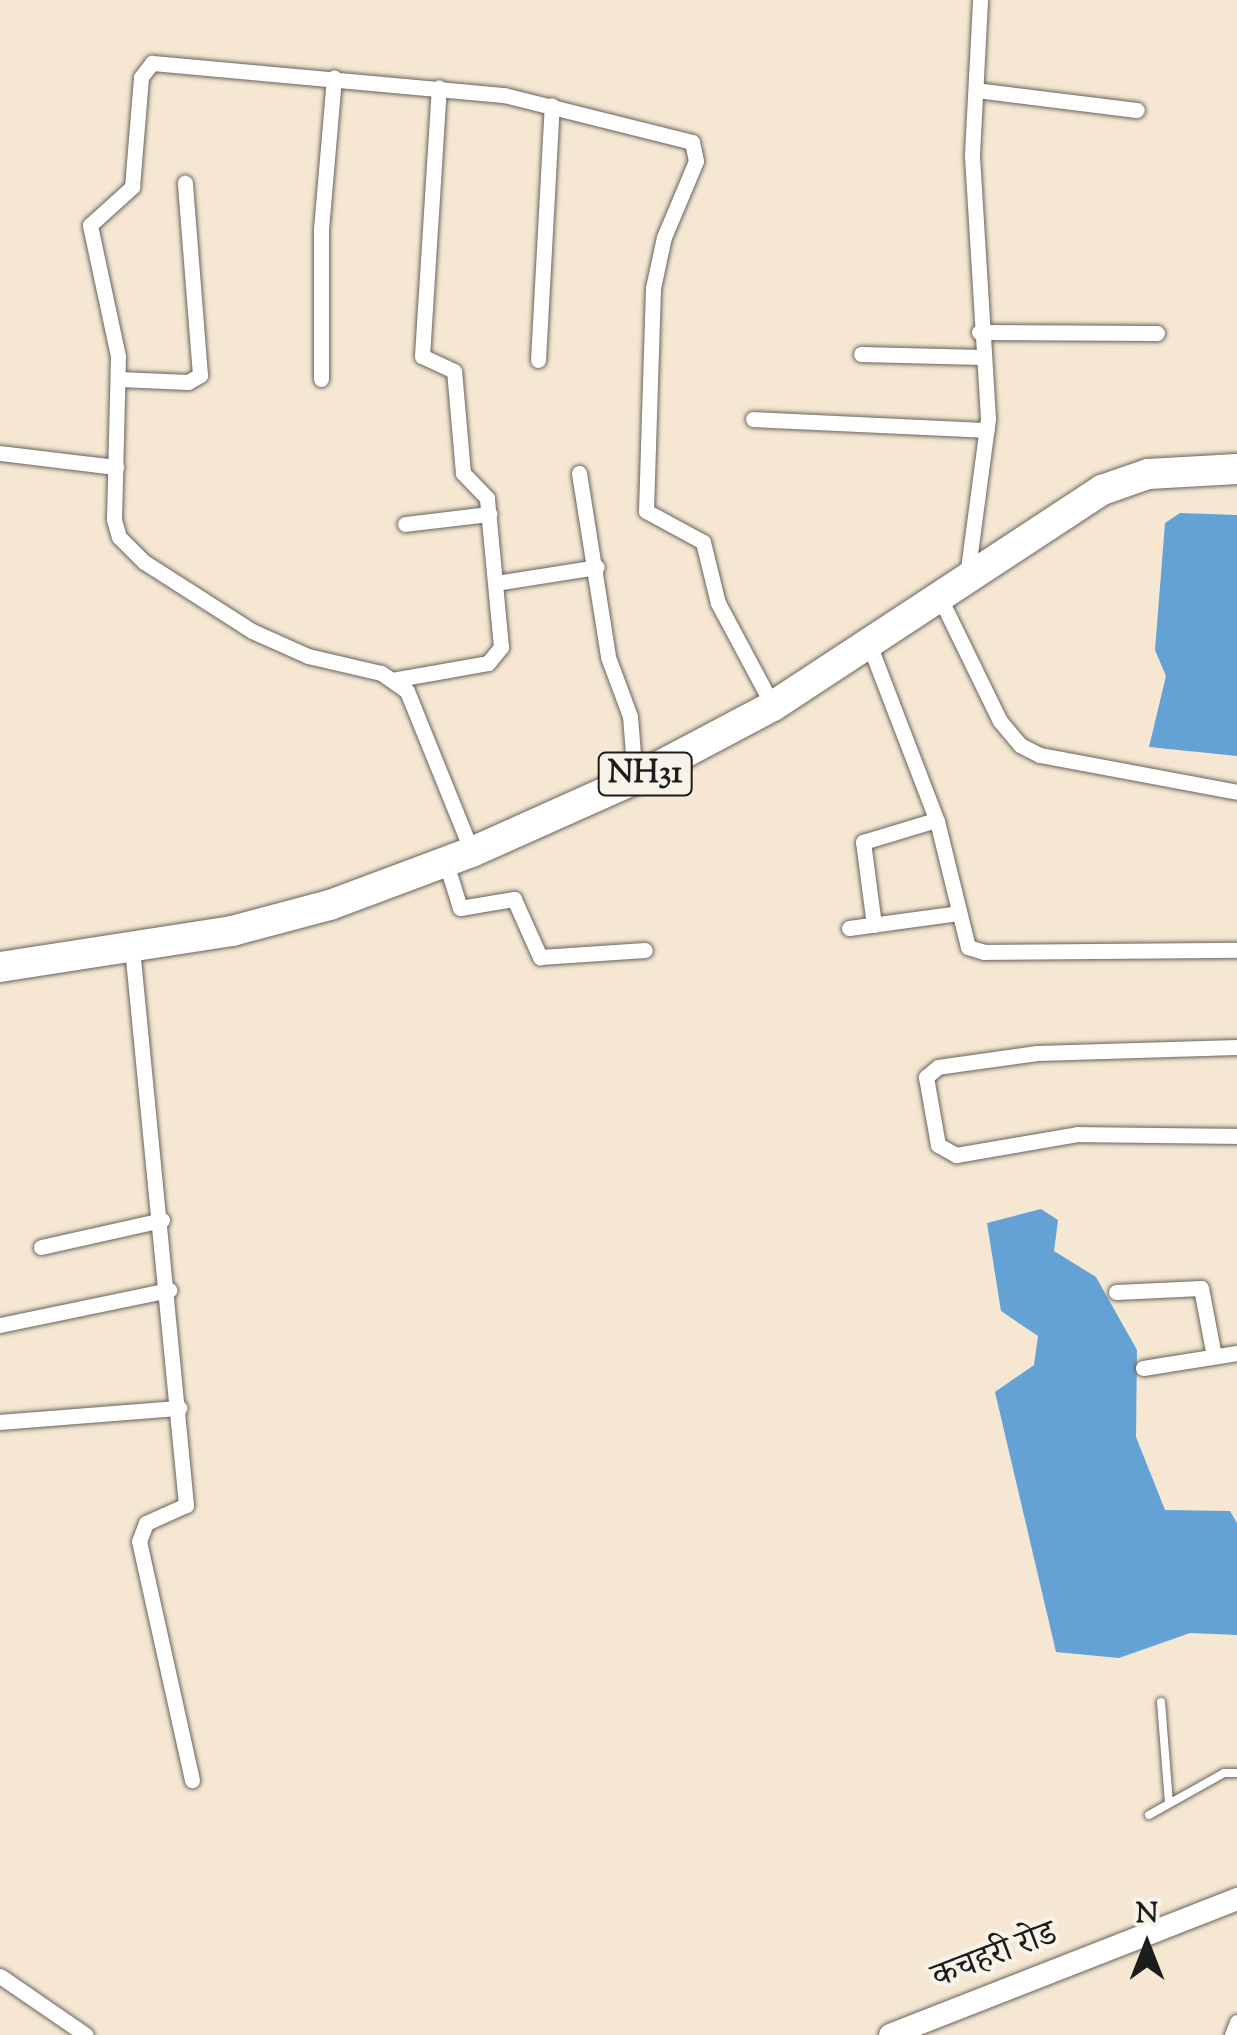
<!DOCTYPE html>
<html>
<head>
<meta charset="utf-8">
<style>
  body { margin:0 }
  #map { position:relative; width:1237px; height:2035px; overflow:hidden; background:#f5e7d2; font-family:"Sorts Mill Goudy","Noto Serif Devanagari",serif }
  div>[style] { position:absolute }
  [style*='--x'] { left:calc(var(--x)*1px); top:calc(var(--y)*1px); width:calc(var(--w)*1px); rotate:calc(var(--a)*1deg) }
  .water>* { inset:0; background:#64a2d6 }
  .roads { filter:drop-shadow(0 0 2px #68635c) drop-shadow(0 0 2px #68635c) }
  .lane>* { height:8px; margin:-4px; padding:0 4px; transform-origin:4px; border-radius:4px; background:#fff }
  .street>* { height:15px; margin:-7.5px; padding:0 7.5px; transform-origin:7.5px; border-radius:7.5px; background:#fff }
  .secondary>* { height:22px; margin:-11px; padding:0 11px; transform-origin:11px; border-radius:11px; background:#fff }
  .highway>* { height:30px; margin:-15px; padding:0 15px; transform-origin:15px; border-radius:15px; background:#fff }
  span { translate:-50% -50%; white-space:nowrap; text-align:center; line-height:1.15; -webkit-text-stroke:8px #f7f3e8; paint-order:stroke }
  .shield-label span { padding:2px 8px; background:#f7f3e8; border:2px solid; border-radius:8px; -webkit-text-stroke-width:0 }
  .shield-label { font-size:32px; color:#1c1c1c; font-weight:700 }
  .street-label { font-size:35px; color:#1c1c1c }
  .north { position:absolute; left:1097px; top:1895px; width:100px; height:100px; -webkit-text-stroke:8px #f7f3e8; paint-order:stroke; rotate:0deg; font-size:28px; font-weight:700; line-height:40px; text-align:center; color:#1c1c1c }
  .north::after { content:''; display:block; margin:auto; width:35px; height:45px; background:#1c1c1c; clip-path:polygon(50% 0,100% 100%,50% 72%,0 100%) }
</style>
</head>
<body>
<div id="map">
  <div class="water">
    <div style="clip-path:polygon(1180px 513px,1237px 515px,1237px 756px,1149px 747px,1166px 676px,1155px 650px,1165px 523px)"></div>
    <div style="clip-path:polygon(1041px 1209px,1058px 1220px,1054px 1251px,1096px 1277px,1137px 1350px,1136px 1437px,1165px 1510px,1230px 1511px,1237px 1523px,1237px 1635px,1190px 1633px,1119px 1658px,1056px 1652px,995px 1392px,1034px 1365px,1038px 1336px,1001px 1311px,987px 1223px)"></div>
  </div>
  <div class="roads">
    <div class="lane">
      <div style="--x:1161;--y:1702;--w:101;--a:85.5"></div>
      <div style="--x:1149;--y:1815;--w:86;--a:-29.2"></div>
      <div style="--x:1224;--y:1773;--w:13;--a:0"></div>
    </div>
    <div class="street">
      <div style="--x:976;--y:90;--w:162;--a:7.1"></div>
      <div style="--x:979;--y:332;--w:178;--a:0.3"></div>
      <div style="--x:861;--y:354;--w:121;--a:1.4"></div>
      <div style="--x:538;--y:360;--w:255;--a:-86.9"></div>
      <div style="--x:119;--y:379;--w:69;--a:2.5"></div>
      <div style="--x:188;--y:382;--w:14;--a:-30"></div>
      <div style="--x:200;--y:375;--w:193;--a:-94.5"></div>
      <div style="--x:321;--y:379;--w:150;--a:-90"></div>
      <div style="--x:321;--y:229;--w:152;--a:-85.1"></div>
      <div style="--x:753;--y:419;--w:234;--a:2.7"></div>
      <div style="--x:0;--y:453;--w:117;--a:6.9"></div>
      <div style="--x:579;--y:473;--w:186;--a:81"></div>
      <div style="--x:608;--y:657;--w:63;--a:69.6"></div>
      <div style="--x:630;--y:716;--w:63;--a:85.5"></div>
      <div style="--x:405;--y:524;--w:85;--a:-6.8"></div>
      <div style="--x:967;--y:576;--w:159;--a:-82.4"></div>
      <div style="--x:988;--y:418;--w:264;--a:-93.5"></div>
      <div style="--x:972;--y:154;--w:154;--a:-87"></div>
      <div style="--x:496;--y:583;--w:102;--a:-9"></div>
      <div style="--x:939;--y:596;--w:139;--a:64"></div>
      <div style="--x:1000;--y:721;--w:31;--a:50"></div>
      <div style="--x:1020;--y:745;--w:22;--a:27"></div>
      <div style="--x:1040;--y:755;--w:200;--a:10.6"></div>
      <div style="--x:869;--y:644;--w:190;--a:69"></div>
      <div style="--x:937;--y:821;--w:130;--a:76.2"></div>
      <div style="--x:968;--y:947;--w:17;--a:17"></div>
      <div style="--x:984;--y:952;--w:253;--a:-0.5"></div>
      <div style="--x:392;--y:680;--w:97;--a:-10"></div>
      <div style="--x:488;--y:663;--w:21;--a:-51"></div>
      <div style="--x:501;--y:647;--w:150;--a:-95.4"></div>
      <div style="--x:487;--y:498;--w:35;--a:-134"></div>
      <div style="--x:463;--y:473;--w:102;--a:-95"></div>
      <div style="--x:454;--y:371;--w:35;--a:-155"></div>
      <div style="--x:422;--y:356;--w:269;--a:-86.4"></div>
      <div style="--x:472;--y:852;--w:174;--a:-112"></div>
      <div style="--x:407;--y:691;--w:32;--a:-145"></div>
      <div style="--x:381;--y:673;--w:75;--a:-166.9"></div>
      <div style="--x:308;--y:656;--w:61;--a:-155.9"></div>
      <div style="--x:252;--y:631;--w:128;--a:-147.4"></div>
      <div style="--x:144;--y:562;--w:35;--a:-135"></div>
      <div style="--x:119;--y:537;--w:18;--a:-106"></div>
      <div style="--x:114;--y:520;--w:164;--a:-88.6"></div>
      <div style="--x:118;--y:356;--w:134;--a:-102.1"></div>
      <div style="--x:90;--y:225;--w:57;--a:-42.1"></div>
      <div style="--x:132;--y:187;--w:110;--a:-85.3"></div>
      <div style="--x:141;--y:77;--w:18;--a:-52"></div>
      <div style="--x:152;--y:63;--w:353;--a:5.2"></div>
      <div style="--x:504;--y:95;--w:194;--a:14"></div>
      <div style="--x:692;--y:142;--w:19;--a:78"></div>
      <div style="--x:696;--y:161;--w:82;--a:112.8"></div>
      <div style="--x:664;--y:237;--w:52;--a:102.2"></div>
      <div style="--x:653;--y:288;--w:223;--a:91.8"></div>
      <div style="--x:646;--y:511;--w:65;--a:28.5"></div>
      <div style="--x:703;--y:542;--w:63;--a:76.2"></div>
      <div style="--x:718;--y:603;--w:117;--a:61.9"></div>
      <div style="--x:446;--y:863;--w:47;--a:72.7"></div>
      <div style="--x:460;--y:908;--w:55;--a:-9.5"></div>
      <div style="--x:514;--y:899;--w:64;--a:65.9"></div>
      <div style="--x:540;--y:957;--w:105;--a:-3.8"></div>
      <div style="--x:874;--y:925;--w:84;--a:-97.5"></div>
      <div style="--x:863;--y:842;--w:76;--a:-16.8"></div>
      <div style="--x:849;--y:928;--w:110;--a:-7.8"></div>
      <div style="--x:132;--y:948;--w:560;--a:84.46"></div>
      <div style="--x:186;--y:1505;--w:44;--a:155.8"></div>
      <div style="--x:146;--y:1523;--w:19;--a:111"></div>
      <div style="--x:139;--y:1541;--w:245;--a:77.5"></div>
      <div style="--x:1237;--y:1047;--w:200;--a:178.3"></div>
      <div style="--x:1037;--y:1053;--w:100;--a:172"></div>
      <div style="--x:938;--y:1067;--w:16;--a:140"></div>
      <div style="--x:926;--y:1077;--w:69;--a:80"></div>
      <div style="--x:938;--y:1145;--w:21;--a:29"></div>
      <div style="--x:956;--y:1155;--w:123;--a:-9.8"></div>
      <div style="--x:1077;--y:1134;--w:160;--a:0.7"></div>
      <div style="--x:41;--y:1247;--w:124;--a:-12.6"></div>
      <div style="--x:1116;--y:1292;--w:85;--a:-2.7"></div>
      <div style="--x:1201;--y:1288;--w:69;--a:79.2"></div>
      <div style="--x:0;--y:1325;--w:173;--a:-11.7"></div>
      <div style="--x:1143;--y:1368;--w:95;--a:-9.1"></div>
      <div style="--x:0;--y:1422;--w:180;--a:-4.5"></div>
      <div style="--x:0;--y:1976;--w:104;--a:34.5"></div>
      <div style="--x:1232;--y:2035;--w:14;--a:-69"></div>
    </div>
    <div class="secondary">
      <div style="--x:890;--y:2035;--w:373;--a:-21.4"></div>
    </div>
    <div class="highway">
      <div style="--x:0;--y:967;--w:235;--a:-8.8"></div>
      <div style="--x:232;--y:931;--w:101;--a:-14.9"></div>
      <div style="--x:330;--y:905;--w:152;--a:-20.5"></div>
      <div style="--x:472;--y:852;--w:179;--a:-24.1"></div>
      <div style="--x:635;--y:779;--w:156;--a:-27.9"></div>
      <div style="--x:773;--y:706;--w:394;--a:-33.3"></div>
      <div style="--x:1102;--y:490;--w:49;--a:-19.2"></div>
      <div style="--x:1148;--y:474;--w:89;--a:-3.2"></div>
    </div>
  </div>
  <div class="shield-label">
    <span style="left:645px;top:774px">NH31</span>
  </div>
  <div class="street-label">
    <span style="left:995px;top:1957px;rotate:-21deg">कचहरी रोड</span>
  </div>
  <div class="north">N</div>
</div>
</body>
</html>
